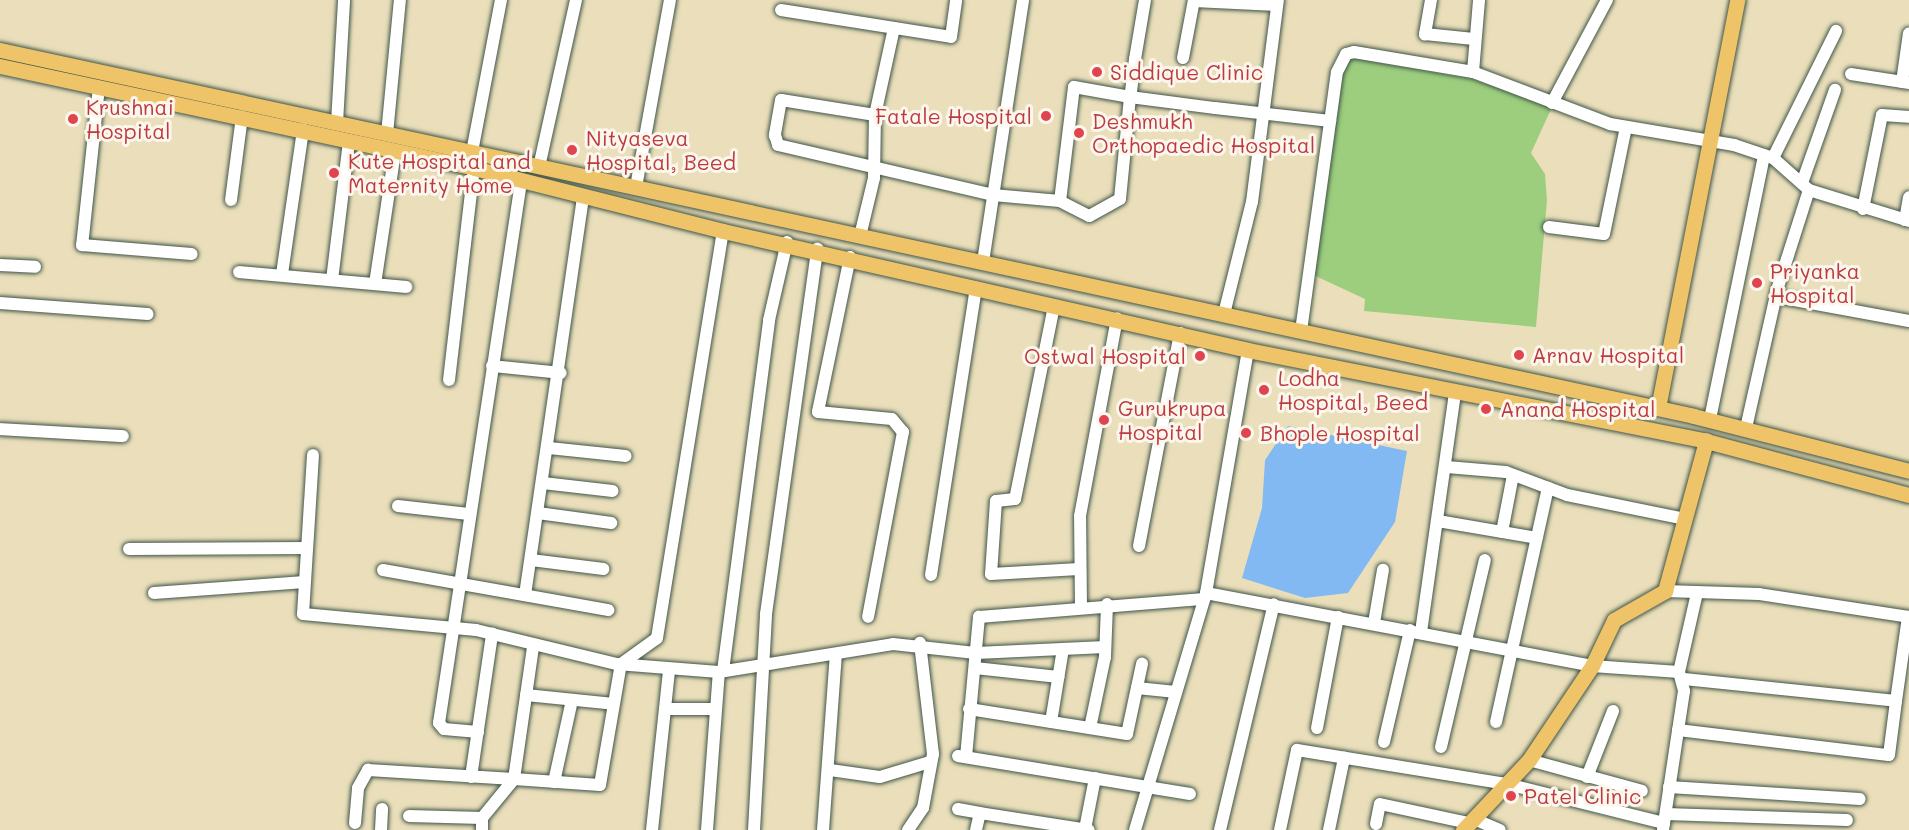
<!DOCTYPE html>
<html>
<head>
<meta charset="utf-8">
<style>
  body { margin:0 }
  #map { position:relative; width:1909px; height:830px; overflow:hidden; background:#ebdfbb; font-family:Mali,sans-serif }
  div>[style] { position:absolute }
  [style*='--x'] { left:calc(var(--x)*1px); top:calc(var(--y)*1px); width:calc(var(--w)*1px); rotate:calc(var(--a)*1deg) }
  .green>* { inset:0; background:#9dce7e }
  .water>* { inset:0; background:#83b9f2 }
  .roads { filter:drop-shadow(0 0 2px #3e5548) drop-shadow(0 0 2px #3e5548) }
  .minor>* { height:12px; margin:-6px; padding:0 6px; transform-origin:6px; border-radius:6px; background:#fff }
  .major>* { height:15px; margin:-7.5px; padding:0 7.5px; transform-origin:7.5px; border-radius:7.5px; background:#efc469 }
  .dots>* { width:16px; height:16px; translate:-50% -50%; box-sizing:border-box; border:3px solid #fbf7ec; border-radius:50% }
  span { translate:-50% -50%; white-space:nowrap; text-align:center; line-height:1.15; -webkit-text-stroke:6px #fbf7ec; paint-order:stroke }
  .health-label { font-size:21px; color:#be3a42 }
  .left { translate:0 -50%; text-align:left }
  .right { translate:-100% -50%; text-align:right }
</style>
</head>
<body>
<div id="map">
  <div class="green">
    <div style="clip-path:polygon(1352px 58px,1472px 79px,1552px 107px,1531px 153px,1545px 174px,1547px 200px,1536px 327px,1364px 311px,1365px 299px,1309px 273px,1344px 61px)"></div>
  </div>
  <div class="water">
    <div style="clip-path:polygon(1288px 426px,1407px 451px,1395px 522px,1348px 593px,1305px 598px,1242px 578px,1262px 508px,1265px 460px)"></div>
  </div>
  <div class="roads">
    <div class="minor">
      <div style="--x:1145;--y:0;--w:60;--a:99.6"></div>
      <div style="--x:1135;--y:59;--w:38;--a:97"></div>
      <div style="--x:1130;--y:97;--w:102;--a:95.6"></div>
      <div style="--x:1120;--y:199;--w:35;--a:151"></div>
      <div style="--x:1089;--y:216;--w:33;--a:-153"></div>
      <div style="--x:1060;--y:201;--w:115;--a:-83"></div>
      <div style="--x:1074;--y:87;--w:57;--a:10.1"></div>
      <div style="--x:1130;--y:97;--w:86;--a:7.4"></div>
      <div style="--x:1215;--y:108;--w:116;--a:6.4"></div>
      <div style="--x:1431;--y:0;--w:35;--a:100"></div>
      <div style="--x:1425;--y:34;--w:49;--a:5.8"></div>
      <div style="--x:1194;--y:1;--w:83;--a:2.8"></div>
      <div style="--x:781;--y:10;--w:172;--a:9"></div>
      <div style="--x:951;--y:37;--w:37;--a:-82"></div>
      <div style="--x:1183;--y:58;--w:59;--a:-79.3"></div>
      <div style="--x:1473;--y:72;--w:72;--a:-85.2"></div>
      <div style="--x:1851;--y:74;--w:59;--a:8.8"></div>
      <div style="--x:1902;--y:82;--w:49;--a:-81.9"></div>
      <div style="--x:99;--y:87;--w:159;--a:96.1"></div>
      <div style="--x:82;--y:245;--w:110;--a:4.7"></div>
      <div style="--x:1552;--y:103;--w:117;--a:-61.9"></div>
      <div style="--x:875;--y:115;--w:95;--a:-170.9"></div>
      <div style="--x:781;--y:100;--w:36;--a:100"></div>
      <div style="--x:775;--y:135;--w:10;--a:73"></div>
      <div style="--x:778;--y:145;--w:98;--a:13"></div>
      <div style="--x:873;--y:167;--w:123;--a:13.1"></div>
      <div style="--x:993;--y:195;--w:67;--a:5.1"></div>
      <div style="--x:337;--y:123;--w:123;--a:-86.7"></div>
      <div style="--x:387;--y:134;--w:135;--a:-84.5"></div>
      <div style="--x:472;--y:152;--w:155;--a:-79.2"></div>
      <div style="--x:1773;--y:158;--w:142;--a:-63.6"></div>
      <div style="--x:539;--y:167;--w:171;--a:-77.5"></div>
      <div style="--x:1802;--y:183;--w:99;--a:-70.5"></div>
      <div style="--x:636;--y:187;--w:190;--a:-79.7"></div>
      <div style="--x:231;--y:200;--w:84;--a:-82.5"></div>
      <div style="--x:1863;--y:209;--w:96;--a:-78.6"></div>
      <div style="--x:1882;--y:115;--w:27;--a:4"></div>
      <div style="--x:1905;--y:220;--w:23;--a:-80"></div>
      <div style="--x:1549;--y:227;--w:55;--a:7.3"></div>
      <div style="--x:1604;--y:234;--w:109;--a:-78.4"></div>
      <div style="--x:860;--y:236;--w:60;--a:-76.4"></div>
      <div style="--x:874;--y:178;--w:63;--a:-89.1"></div>
      <div style="--x:875;--y:115;--w:89;--a:-77.7"></div>
      <div style="--x:850;--y:257;--w:158;--a:101.7"></div>
      <div style="--x:818;--y:412;--w:74;--a:5.4"></div>
      <div style="--x:892;--y:419;--w:17;--a:50"></div>
      <div style="--x:903;--y:432;--w:188;--a:100.7"></div>
      <div style="--x:983;--y:262;--w:265;--a:-81.3"></div>
      <div style="--x:0;--y:265;--w:35;--a:3"></div>
      <div style="--x:239;--y:272;--w:168;--a:5.1"></div>
      <div style="--x:282;--y:274;--w:146;--a:-81.7"></div>
      <div style="--x:332;--y:280;--w:140;--a:-83"></div>
      <div style="--x:375;--y:284;--w:134;--a:-81.4"></div>
      <div style="--x:1778;--y:297;--w:133;--a:10.4"></div>
      <div style="--x:0;--y:303;--w:148;--a:4.3"></div>
      <div style="--x:1054;--y:306;--w:197;--a:101.4"></div>
      <div style="--x:1015;--y:499;--w:19;--a:174"></div>
      <div style="--x:996;--y:501;--w:73;--a:93.9"></div>
      <div style="--x:991;--y:574;--w:88;--a:-3.3"></div>
      <div style="--x:1224;--y:314;--w:115;--a:-76"></div>
      <div style="--x:1252;--y:202;--w:204;--a:-82.7"></div>
      <div style="--x:1301;--y:331;--w:261;--a:-82.1"></div>
      <div style="--x:1337;--y:72;--w:20;--a:-63"></div>
      <div style="--x:1346;--y:54;--w:8;--a:-14"></div>
      <div style="--x:1354;--y:52;--w:121;--a:9.5"></div>
      <div style="--x:1473;--y:72;--w:147;--a:20.8"></div>
      <div style="--x:1610;--y:124;--w:126;--a:9.6"></div>
      <div style="--x:1734;--y:145;--w:41;--a:18.4"></div>
      <div style="--x:1773;--y:158;--w:48;--a:41.6"></div>
      <div style="--x:1809;--y:190;--w:105;--a:17.2"></div>
      <div style="--x:1248;--y:350;--w:247;--a:99.8"></div>
      <div style="--x:1206;--y:593;--w:393;--a:10.7"></div>
      <div style="--x:1592;--y:666;--w:87;--a:3.9"></div>
      <div style="--x:1679;--y:672;--w:20;--a:75"></div>
      <div style="--x:1684;--y:691;--w:141;--a:98.6"></div>
      <div style="--x:492;--y:366;--w:69;--a:5.8"></div>
      <div style="--x:449;--y:380;--w:213;--a:-83.3"></div>
      <div style="--x:1710;--y:419;--w:269;--a:-78.4"></div>
      <div style="--x:1746;--y:428;--w:141;--a:-77.3"></div>
      <div style="--x:1777;--y:290;--w:105;--a:-72.3"></div>
      <div style="--x:0;--y:429;--w:123;--a:3.3"></div>
      <div style="--x:549;--y:448;--w:77;--a:5.9"></div>
      <div style="--x:313;--y:455;--w:159;--a:93.6"></div>
      <div style="--x:303;--y:614;--w:174;--a:5.3"></div>
      <div style="--x:476;--y:630;--w:145;--a:13.6"></div>
      <div style="--x:617;--y:664;--w:102;--a:4.5"></div>
      <div style="--x:719;--y:672;--w:176;--a:-9.1"></div>
      <div style="--x:893;--y:644;--w:83;--a:6.2"></div>
      <div style="--x:976;--y:653;--w:129;--a:-2.7"></div>
      <div style="--x:1447;--y:467;--w:59;--a:4.8"></div>
      <div style="--x:1506;--y:472;--w:65;--a:20.7"></div>
      <div style="--x:1567;--y:495;--w:120;--a:11.5"></div>
      <div style="--x:543;--y:483;--w:70;--a:6.5"></div>
      <div style="--x:398;--y:506;--w:71;--a:6.4"></div>
      <div style="--x:538;--y:513;--w:74;--a:7.8"></div>
      <div style="--x:1438;--y:521;--w:100;--a:9.7"></div>
      <div style="--x:1502;--y:532;--w:58;--a:-79.1"></div>
      <div style="--x:1139;--y:546;--w:217;--a:-79.1"></div>
      <div style="--x:129;--y:549;--w:178;--a:-0.3"></div>
      <div style="--x:531;--y:560;--w:73;--a:7.1"></div>
      <div style="--x:383;--y:570;--w:229;--a:10.1"></div>
      <div style="--x:931;--y:575;--w:291;--a:-81.1"></div>
      <div style="--x:1665;--y:591;--w:94;--a:1.8"></div>
      <div style="--x:1759;--y:594;--w:152;--a:8.7"></div>
      <div style="--x:154;--y:593;--w:151;--a:-4.2"></div>
      <div style="--x:525;--y:595;--w:402;--a:-81.7"></div>
      <div style="--x:1081;--y:606;--w:90;--a:-90.6"></div>
      <div style="--x:1080;--y:516;--w:201;--a:-79.4"></div>
      <div style="--x:1374;--y:623;--w:54;--a:-80.4"></div>
      <div style="--x:1421;--y:632;--w:240;--a:-81.9"></div>
      <div style="--x:975;--y:668;--w:84;--a:6.1"></div>
      <div style="--x:723;--y:671;--w:354;--a:-82.5"></div>
      <div style="--x:769;--y:320;--w:80;--a:-77"></div>
      <div style="--x:1679;--y:672;--w:81;--a:-77.2"></div>
      <div style="--x:1684;--y:679;--w:213;--a:5.9"></div>
      <div style="--x:1896;--y:701;--w:85;--a:-81.9"></div>
      <div style="--x:1137;--y:688;--w:39;--a:6"></div>
      <div style="--x:526;--y:695;--w:88;--a:5.8"></div>
      <div style="--x:665;--y:709;--w:51;--a:0"></div>
      <div style="--x:969;--y:709;--w:160;--a:9"></div>
      <div style="--x:1127;--y:734;--w:72;--a:-77.9"></div>
      <div style="--x:1051;--y:722;--w:74;--a:-80.7"></div>
      <div style="--x:1496;--y:722;--w:240;--a:-77.5"></div>
      <div style="--x:1090;--y:728;--w:73;--a:-78.1"></div>
      <div style="--x:1105;--y:657;--w:53;--a:-87.8"></div>
      <div style="--x:1317;--y:728;--w:113;--a:-79.3"></div>
      <div style="--x:1678;--y:730;--w:212;--a:6.8"></div>
      <div style="--x:1889;--y:755;--w:54;--a:-82.6"></div>
      <div style="--x:478;--y:732;--w:34;--a:-175"></div>
      <div style="--x:444;--y:729;--w:8;--a:-130"></div>
      <div style="--x:439;--y:723;--w:547;--a:-81.38"></div>
      <div style="--x:1384;--y:742;--w:115;--a:-76.9"></div>
      <div style="--x:1441;--y:747;--w:192;--a:-76.8"></div>
      <div style="--x:958;--y:756;--w:235;--a:9.3"></div>
      <div style="--x:966;--y:757;--w:141;--a:-84.7"></div>
      <div style="--x:979;--y:617;--w:226;--a:-4.6"></div>
      <div style="--x:1529;--y:760;--w:117;--a:15.3"></div>
      <div style="--x:830;--y:770;--w:50;--a:8"></div>
      <div style="--x:880;--y:777;--w:52;--a:-16.7"></div>
      <div style="--x:471;--y:777;--w:145;--a:-81.6"></div>
      <div style="--x:1587;--y:777;--w:71;--a:-68.5"></div>
      <div style="--x:554;--y:782;--w:84;--a:-77.6"></div>
      <div style="--x:1669;--y:787;--w:191;--a:3.6"></div>
      <div style="--x:958;--y:809;--w:22;--a:10"></div>
      <div style="--x:1666;--y:814;--w:181;--a:1.9"></div>
      <div style="--x:409;--y:816;--w:73;--a:1.6"></div>
      <div style="--x:1474;--y:819;--w:28;--a:23"></div>
      <div style="--x:355;--y:823;--w:35;--a:-85"></div>
      <div style="--x:358;--y:788;--w:21;--a:-61"></div>
      <div style="--x:368;--y:770;--w:146;--a:3.5"></div>
      <div style="--x:514;--y:779;--w:133;--a:-81.8"></div>
      <div style="--x:1376;--y:824;--w:20;--a:-79"></div>
      <div style="--x:1380;--y:804;--w:91;--a:12.1"></div>
      <div style="--x:1085;--y:829;--w:52;--a:-78.9"></div>
      <div style="--x:381;--y:830;--w:21;--a:-87"></div>
      <div style="--x:482;--y:830;--w:12;--a:-90"></div>
      <div style="--x:482;--y:818;--w:50;--a:-50.6"></div>
      <div style="--x:514;--y:779;--w:86;--a:4"></div>
      <div style="--x:600;--y:785;--w:123;--a:-80.2"></div>
      <div style="--x:621;--y:664;--w:44;--a:-35.8"></div>
      <div style="--x:657;--y:638;--w:412;--a:-80.8"></div>
      <div style="--x:652;--y:830;--w:161;--a:-83.9"></div>
      <div style="--x:707;--y:830;--w:158;--a:-85.7"></div>
      <div style="--x:754;--y:830;--w:216;--a:-86.8"></div>
      <div style="--x:766;--y:614;--w:369;--a:-82"></div>
      <div style="--x:823;--y:830;--w:176;--a:-85.8"></div>
      <div style="--x:908;--y:830;--w:27;--a:-56"></div>
      <div style="--x:923;--y:808;--w:55;--a:-79.5"></div>
      <div style="--x:933;--y:754;--w:112;--a:-96.7"></div>
      <div style="--x:976;--y:830;--w:17;--a:-77"></div>
      <div style="--x:980;--y:813;--w:110;--a:8.9"></div>
      <div style="--x:1135;--y:830;--w:246;--a:-73.3"></div>
      <div style="--x:1220;--y:830;--w:232;--a:-76.6"></div>
      <div style="--x:1280;--y:830;--w:82;--a:-78"></div>
      <div style="--x:1297;--y:750;--w:213;--a:9.2"></div>
      <div style="--x:1507;--y:784;--w:162;--a:14"></div>
      <div style="--x:1329;--y:830;--w:74;--a:-78.2"></div>
    </div>
    <div class="major">
      <div style="--x:0;--y:50;--w:1733;--a:12.19"></div>
      <div style="--x:1694;--y:416;--w:222;--a:14.3"></div>
      <div style="--x:0;--y:66;--w:485;--a:12.1"></div>
      <div style="--x:474;--y:168;--w:257;--a:14.2"></div>
      <div style="--x:723;--y:231;--w:538;--a:12.77"></div>
      <div style="--x:1248;--y:350;--w:467;--a:11.2"></div>
      <div style="--x:1706;--y:441;--w:210;--a:14.9"></div>
      <div style="--x:1658;--y:408;--w:416;--a:-79"></div>
      <div style="--x:1463;--y:830;--w:96;--a:-46.7"></div>
      <div style="--x:1529;--y:760;--w:113;--a:-56.2"></div>
      <div style="--x:1592;--y:666;--w:51;--a:-64.4"></div>
      <div style="--x:1614;--y:620;--w:59;--a:-29.6"></div>
      <div style="--x:1665;--y:591;--w:156;--a:-74.7"></div>
    </div>
  </div>
  <div class="dots">
    <div style="left:1097px;top:72px;background:#e0444e"></div>
    <div style="left:1046px;top:116px;background:#e0444e"></div>
    <div style="left:73px;top:119px;background:#e0444e"></div>
    <div style="left:1079px;top:133px;background:#e0444e"></div>
    <div style="left:572px;top:150px;background:#e0444e"></div>
    <div style="left:334px;top:173px;background:#e0444e"></div>
    <div style="left:1757px;top:283px;background:#e0444e"></div>
    <div style="left:1519px;top:355px;background:#e0444e"></div>
    <div style="left:1200px;top:356px;background:#e0444e"></div>
    <div style="left:1264px;top:390px;background:#e0444e"></div>
    <div style="left:1486px;top:409px;background:#e0444e"></div>
    <div style="left:1104px;top:420px;background:#e0444e"></div>
    <div style="left:1246px;top:433px;background:#e0444e"></div>
    <div style="left:1511px;top:796px;background:#e0444e"></div>
  </div>
  <div class="health-label">
    <span class="left" style="left:1110px;top:72px">Siddique Clinic</span>
    <span class="left" style="left:86px;top:119px">Krushnai<br>Hospital</span>
    <span class="right" style="left:1032px;top:116px">Fatale Hospital</span>
    <span class="left" style="left:1092px;top:133px">Deshmukh<br>Orthopaedic Hospital</span>
    <span class="left" style="left:586px;top:150px">Nityaseva<br>Hospital, Beed</span>
    <span class="left" style="left:348px;top:173px">Kute Hospital and<br>Maternity Home</span>
    <span class="left" style="left:1770px;top:283px">Priyanka<br>Hospital</span>
    <span class="left" style="left:1532px;top:355px">Arnav Hospital</span>
    <span class="right" style="left:1186px;top:356px">Ostwal Hospital</span>
    <span class="left" style="left:1278px;top:390px">Lodha<br>Hospital, Beed</span>
    <span class="left" style="left:1118px;top:420px">Gurukrupa<br>Hospital</span>
    <span class="left" style="left:1500px;top:409px">Anand Hospital</span>
    <span class="left" style="left:1260px;top:433px">Bhople Hospital</span>
    <span class="left" style="left:1524px;top:796px">Patel Clinic</span>
  </div>
</div>
</body>
</html>
